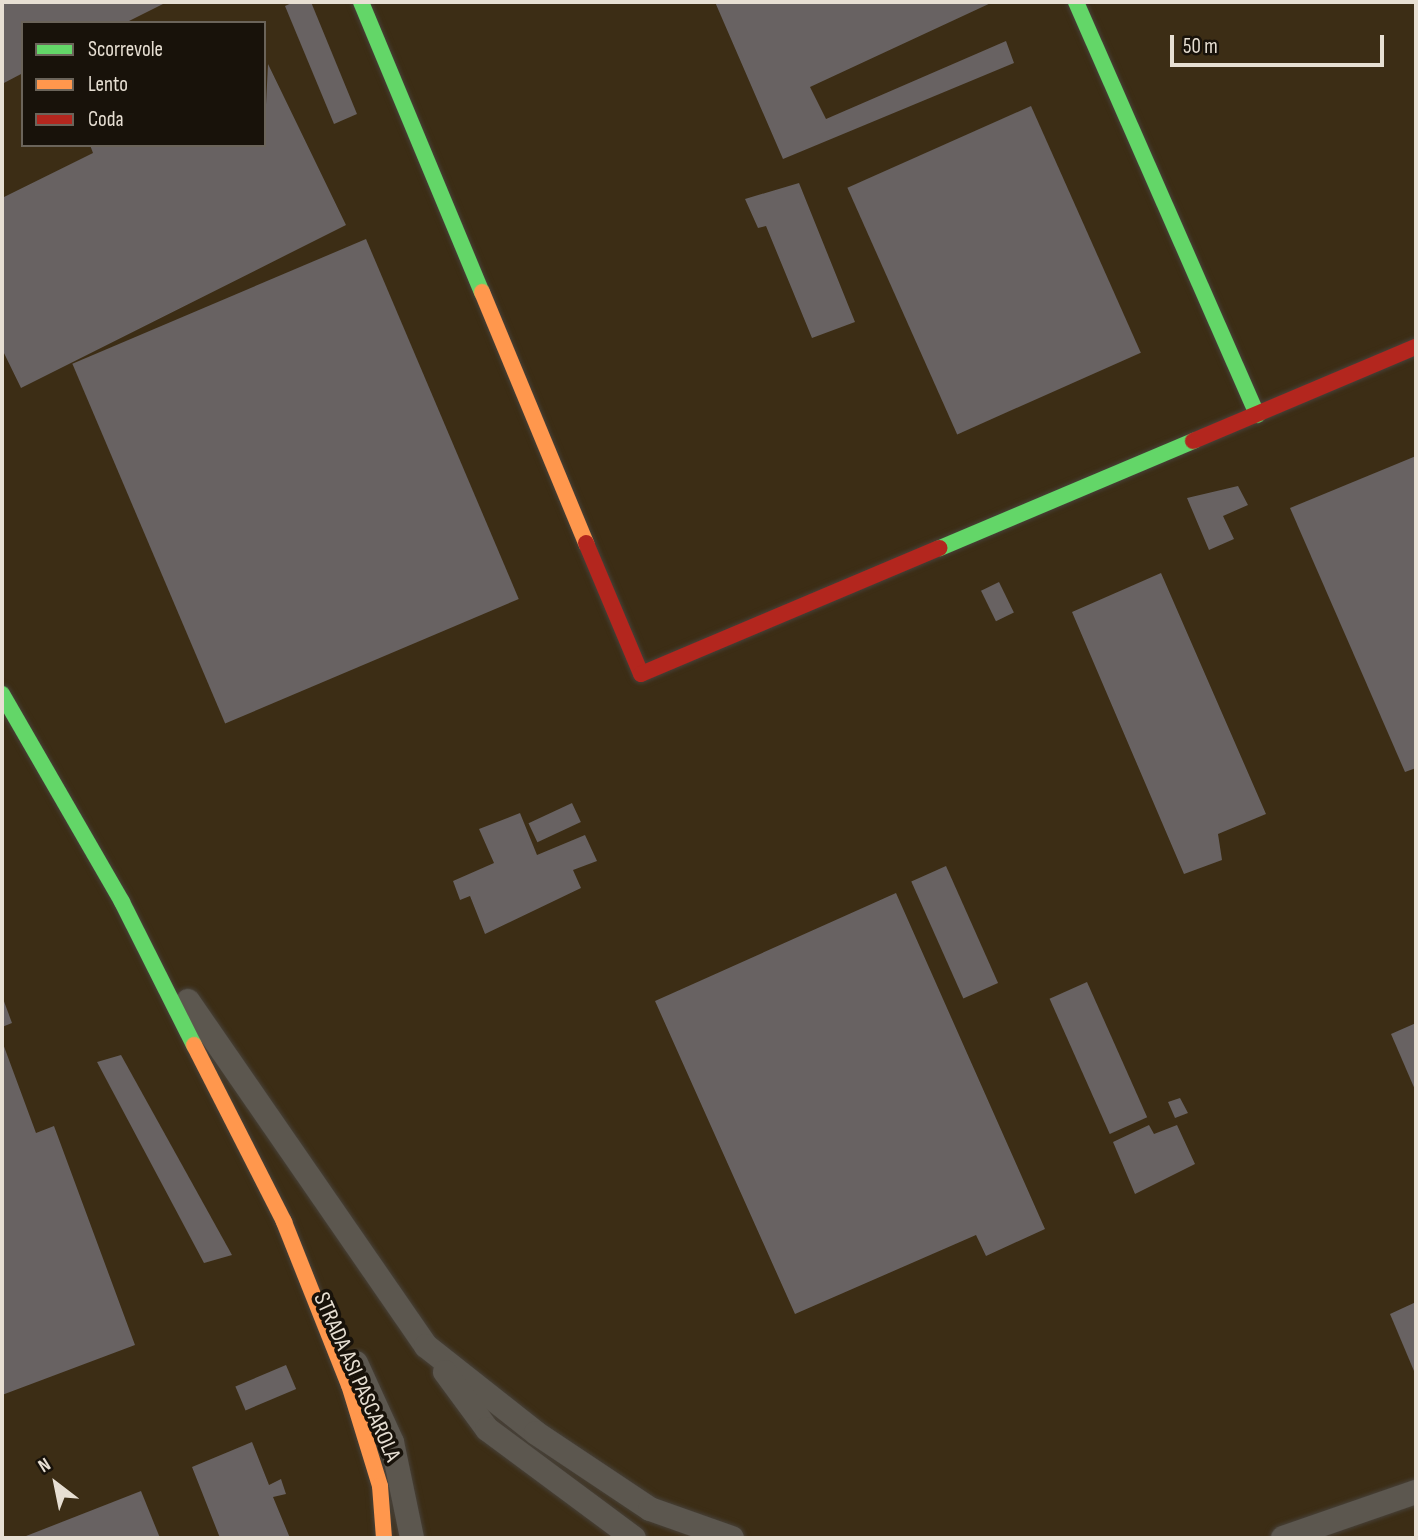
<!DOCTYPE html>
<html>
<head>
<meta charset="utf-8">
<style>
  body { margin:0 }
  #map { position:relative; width:1418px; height:1540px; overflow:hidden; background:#2e271c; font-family:"Sofia Sans Condensed",sans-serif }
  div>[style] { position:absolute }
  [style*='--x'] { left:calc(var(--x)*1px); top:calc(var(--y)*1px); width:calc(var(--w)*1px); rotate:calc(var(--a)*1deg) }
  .built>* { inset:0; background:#3c2d15 }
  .building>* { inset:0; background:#686262; transform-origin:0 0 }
  .roads { filter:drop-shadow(0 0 2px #474139) drop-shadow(0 0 2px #474139) }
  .street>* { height:24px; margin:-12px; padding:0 12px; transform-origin:12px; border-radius:12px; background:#5c574f }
  .fast>* { height:16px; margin:-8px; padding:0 8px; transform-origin:8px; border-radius:8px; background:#63d668 }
  .slow>* { height:16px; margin:-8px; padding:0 8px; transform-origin:8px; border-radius:8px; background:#ff974d }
  .jam>* { height:16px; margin:-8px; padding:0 8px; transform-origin:8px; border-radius:8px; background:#b3261e }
  span { translate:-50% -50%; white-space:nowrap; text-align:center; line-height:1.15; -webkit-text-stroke:7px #18120a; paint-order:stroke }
  .street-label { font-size:23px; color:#e7dfd3 }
  .frame { position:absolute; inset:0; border:4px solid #e7dfd3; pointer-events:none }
  .legend { position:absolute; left:21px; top:21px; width:245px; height:126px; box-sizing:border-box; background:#18120a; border:2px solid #6b645a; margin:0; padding:9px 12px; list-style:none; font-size:21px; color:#e7dfd3 }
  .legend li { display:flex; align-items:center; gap:14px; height:35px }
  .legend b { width:35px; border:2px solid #6b645a }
  .north { position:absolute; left:21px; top:1449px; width:70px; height:70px; -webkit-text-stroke:5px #18120a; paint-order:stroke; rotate:328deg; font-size:19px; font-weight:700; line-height:28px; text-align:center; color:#e7dfd3 }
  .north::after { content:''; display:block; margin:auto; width:24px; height:32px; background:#e7dfd3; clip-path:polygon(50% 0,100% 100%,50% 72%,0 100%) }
  .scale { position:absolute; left:1170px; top:35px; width:214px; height:32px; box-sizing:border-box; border:4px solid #e7dfd3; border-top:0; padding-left:9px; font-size:21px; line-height:24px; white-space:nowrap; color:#e7dfd3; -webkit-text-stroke:5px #18120a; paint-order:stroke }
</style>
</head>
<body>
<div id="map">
  <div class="built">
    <div style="clip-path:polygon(evenodd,2px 2px,1416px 2px,1416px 1538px,2px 1538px,2px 2px,23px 23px,264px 23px,264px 145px,23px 145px,23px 23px)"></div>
  </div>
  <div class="building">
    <div style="clip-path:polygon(2px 2px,167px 2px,125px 23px,23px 23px,23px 73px,2px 84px)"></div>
    <div style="clip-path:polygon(294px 2px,311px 2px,357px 114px,334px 124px,285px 6px)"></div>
    <div style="clip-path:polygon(715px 2px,993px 2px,810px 87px,826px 119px,1006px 41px,1014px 63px,783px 159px)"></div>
    <div style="clip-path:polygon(268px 64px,346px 225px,21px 388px,2px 349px,2px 198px,93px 153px,90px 145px,264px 145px)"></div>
    <div style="left:1031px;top:106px;width:270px;height:201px;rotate:66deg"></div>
    <div style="clip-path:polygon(799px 183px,855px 322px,812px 338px,766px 226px,758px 228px,745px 199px)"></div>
    <div style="left:366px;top:239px;width:391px;height:319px;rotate:67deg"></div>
    <div style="clip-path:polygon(1416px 456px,1416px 768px,1405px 772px,1290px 508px)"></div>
    <div style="clip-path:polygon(1238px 486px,1248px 505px,1223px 516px,1234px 539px,1209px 550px,1187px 498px)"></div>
    <div style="clip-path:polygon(1161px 573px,1266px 814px,1218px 834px,1222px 860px,1184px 874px,1072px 612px)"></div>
    <div style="left:999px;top:582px;width:34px;height:20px;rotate:64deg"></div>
    <div style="left:572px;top:803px;width:21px;height:48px;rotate:65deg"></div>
    <div style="clip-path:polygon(520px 813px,537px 855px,585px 835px,597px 861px,573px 870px,581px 888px,485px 934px,470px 896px,460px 900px,453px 881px,494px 863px,479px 829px)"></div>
    <div style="left:946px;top:866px;width:128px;height:38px;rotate:66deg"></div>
    <div style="clip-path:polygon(896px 893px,1045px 1229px,986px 1256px,976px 1235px,795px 1314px,655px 1001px)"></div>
    <div style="left:1087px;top:982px;width:148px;height:41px;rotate:66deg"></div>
    <div style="clip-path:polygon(2px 996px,12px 1023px,2px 1027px)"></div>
    <div style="clip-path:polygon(1416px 1023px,1416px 1092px,1391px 1034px)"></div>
    <div style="clip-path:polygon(2px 1041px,36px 1133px,54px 1126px,135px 1345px,2px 1395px)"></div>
    <div style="clip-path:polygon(121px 1055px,232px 1255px,204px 1263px,97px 1062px)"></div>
    <div style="clip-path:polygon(1180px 1098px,1188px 1113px,1175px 1118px,1168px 1102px)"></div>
    <div style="clip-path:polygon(1149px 1125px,1154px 1134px,1177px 1125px,1195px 1164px,1135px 1194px,1113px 1142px)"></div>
    <div style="clip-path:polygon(1416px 1302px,1416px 1371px,1414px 1371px,1390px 1314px)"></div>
    <div style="left:286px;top:1365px;width:26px;height:55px;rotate:67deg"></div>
    <div style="clip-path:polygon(252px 1442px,269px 1485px,281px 1479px,286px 1494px,273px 1497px,290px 1538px,220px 1538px,192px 1467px)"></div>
    <div style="clip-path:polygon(141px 1491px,160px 1538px,21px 1538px)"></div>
  </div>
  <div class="roads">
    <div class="street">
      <div style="--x:188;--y:1001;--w:419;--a:55.4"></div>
      <div style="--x:426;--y:1346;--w:140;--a:38.3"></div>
      <div style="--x:536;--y:1433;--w:137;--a:33.7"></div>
      <div style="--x:650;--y:1509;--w:87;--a:19.5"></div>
      <div style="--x:356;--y:1363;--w:87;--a:65.5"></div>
      <div style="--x:392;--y:1442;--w:98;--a:78.2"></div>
      <div style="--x:445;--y:1372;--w:71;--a:53.6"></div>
      <div style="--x:487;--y:1429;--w:183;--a:36.6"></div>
      <div style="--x:1283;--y:1538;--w:141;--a:-19.1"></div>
    </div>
    <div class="fast">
      <div style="--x:361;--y:2;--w:314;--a:67.4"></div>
      <div style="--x:1076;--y:2;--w:451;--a:66.3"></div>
      <div style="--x:940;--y:548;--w:275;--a:-22.9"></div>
      <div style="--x:2;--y:694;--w:240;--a:60"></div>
      <div style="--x:122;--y:902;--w:160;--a:63.3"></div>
    </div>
    <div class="slow">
      <div style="--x:482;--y:292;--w:272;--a:67.5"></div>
      <div style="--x:194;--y:1045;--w:199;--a:63"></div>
      <div style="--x:284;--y:1222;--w:175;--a:68.3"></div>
      <div style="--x:349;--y:1385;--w:106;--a:72.9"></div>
      <div style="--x:380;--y:1486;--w:52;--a:85.6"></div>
    </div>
    <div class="jam">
      <div style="--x:1193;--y:441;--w:242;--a:-22.9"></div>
      <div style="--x:586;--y:543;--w:142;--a:67.2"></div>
      <div style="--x:641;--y:674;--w:324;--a:-22.9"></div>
    </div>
  </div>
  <div class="street-label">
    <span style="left:357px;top:1377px;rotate:66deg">STRADA ASI PASCAROLA</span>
  </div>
  <div class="frame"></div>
  <ul class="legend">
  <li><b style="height:9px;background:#63d668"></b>Scorrevole</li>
  <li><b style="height:9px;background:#ff974d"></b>Lento</li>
  <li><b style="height:9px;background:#b3261e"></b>Coda</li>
  </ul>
  <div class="north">N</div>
  <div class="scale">50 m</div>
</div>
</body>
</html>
